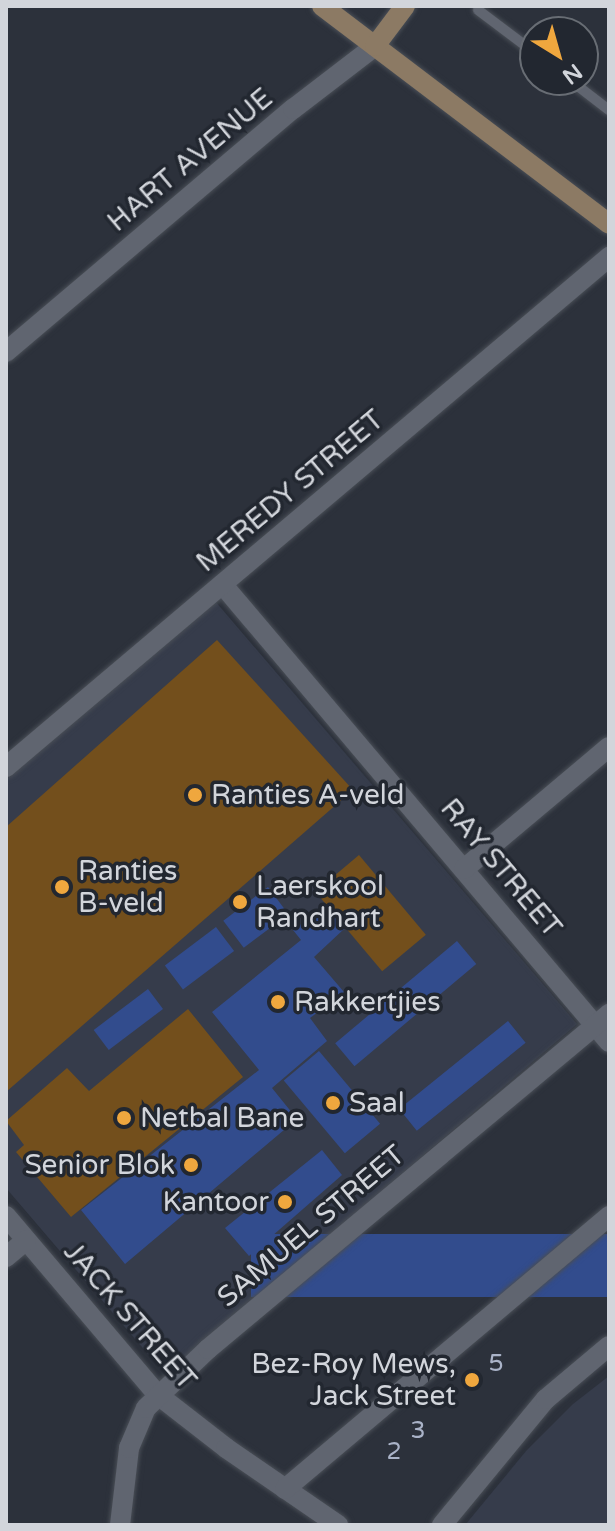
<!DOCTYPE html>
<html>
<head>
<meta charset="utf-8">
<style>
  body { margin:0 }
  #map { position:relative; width:615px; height:1531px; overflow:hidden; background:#2c313b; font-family:"Varela Round",sans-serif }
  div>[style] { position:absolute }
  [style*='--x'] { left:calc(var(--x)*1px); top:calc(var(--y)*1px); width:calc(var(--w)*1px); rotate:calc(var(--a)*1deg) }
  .built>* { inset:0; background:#363c4b }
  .green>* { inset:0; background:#734f1c; transform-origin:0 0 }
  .building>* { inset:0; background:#324c8d; transform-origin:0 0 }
  .roads { filter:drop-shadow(0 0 2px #494e56) drop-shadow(0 0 2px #494e56) }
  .lane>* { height:10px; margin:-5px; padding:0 5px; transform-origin:5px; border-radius:5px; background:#606570 }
  .street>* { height:20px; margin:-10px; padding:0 10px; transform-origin:10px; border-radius:10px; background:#606570 }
  .secondary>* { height:20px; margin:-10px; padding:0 10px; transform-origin:10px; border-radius:10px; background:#8c7a64 }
  .dots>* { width:22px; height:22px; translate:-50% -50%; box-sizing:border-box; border:4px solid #222730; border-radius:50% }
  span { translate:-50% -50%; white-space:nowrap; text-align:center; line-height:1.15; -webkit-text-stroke:7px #222730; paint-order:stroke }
  .number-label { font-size:24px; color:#aab3c8 }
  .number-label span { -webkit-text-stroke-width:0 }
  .street-label { font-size:28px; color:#d2d5db }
  .poi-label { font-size:28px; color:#d2d5db }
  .left { translate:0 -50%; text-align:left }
  .right { translate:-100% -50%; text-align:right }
  .frame { position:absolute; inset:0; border:8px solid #d2d5db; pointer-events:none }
  .north { position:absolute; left:519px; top:16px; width:80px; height:80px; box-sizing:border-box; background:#222730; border:2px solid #686d74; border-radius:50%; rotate:143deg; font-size:22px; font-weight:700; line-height:32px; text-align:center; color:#d2d5db }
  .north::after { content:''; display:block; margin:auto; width:28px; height:36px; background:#efa73e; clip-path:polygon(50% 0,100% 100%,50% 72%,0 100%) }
</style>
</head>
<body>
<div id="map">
  <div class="built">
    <div style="clip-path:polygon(215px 601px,577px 1024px,166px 1375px,6px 1188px,6px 780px)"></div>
    <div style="clip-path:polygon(609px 1376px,609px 1525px,465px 1525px,526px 1451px,573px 1404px)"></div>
  </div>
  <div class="green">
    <div style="clip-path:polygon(217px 640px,353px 790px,6px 1092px,6px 827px)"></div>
    <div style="left:359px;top:855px;width:104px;height:57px;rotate:50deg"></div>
    <div style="clip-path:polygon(188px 1009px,243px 1077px,71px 1217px,16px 1152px,24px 1145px,6px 1121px,67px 1068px,89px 1091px)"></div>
  </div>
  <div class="building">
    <div style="left:268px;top:887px;width:34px;height:56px;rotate:53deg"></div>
    <div style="clip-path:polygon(326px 906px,344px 929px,314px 957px,344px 992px,310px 1018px,327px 1041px,272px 1088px,297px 1119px,125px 1264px,81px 1210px,259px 1070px,212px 1012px,301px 940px,293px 930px)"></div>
    <div style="left:216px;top:927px;width:30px;height:64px;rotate:53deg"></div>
    <div style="left:457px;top:941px;width:30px;height:159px;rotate:50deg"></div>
    <div style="left:148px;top:989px;width:25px;height:68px;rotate:53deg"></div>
    <div style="left:508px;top:1021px;width:28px;height:140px;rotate:51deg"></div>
    <div style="left:319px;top:1051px;width:95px;height:46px;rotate:50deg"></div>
    <div style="clip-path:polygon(322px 1150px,342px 1175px,249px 1256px,225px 1228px)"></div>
    <div style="left:609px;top:1234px;width:63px;height:358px;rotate:90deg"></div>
  </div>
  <div class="roads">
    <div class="lane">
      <div style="--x:478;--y:10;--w:71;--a:37"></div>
      <div style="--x:570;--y:80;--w:49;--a:37.6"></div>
    </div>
    <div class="street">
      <div style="--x:6;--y:352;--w:376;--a:-40.3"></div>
      <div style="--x:293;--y:109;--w:103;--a:-37.5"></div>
      <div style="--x:223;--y:585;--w:598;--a:49.81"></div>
      <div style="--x:6;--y:767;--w:790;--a:-40.22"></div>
      <div style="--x:464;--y:869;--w:189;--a:-40.1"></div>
      <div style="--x:6;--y:1216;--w:235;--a:49.7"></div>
      <div style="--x:158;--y:1395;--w:86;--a:37.9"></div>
      <div style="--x:226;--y:1448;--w:136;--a:34.5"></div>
      <div style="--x:6;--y:1257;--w:26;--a:-40"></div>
      <div style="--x:285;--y:1489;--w:424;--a:-40.1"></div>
      <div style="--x:120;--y:1525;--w:78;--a:-83.3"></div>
      <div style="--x:129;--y:1448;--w:43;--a:-67"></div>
      <div style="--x:146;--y:1408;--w:86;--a:-43.6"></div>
      <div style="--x:208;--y:1349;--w:523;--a:-39.88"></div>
      <div style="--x:442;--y:1525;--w:163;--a:-50.5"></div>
      <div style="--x:546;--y:1399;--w:82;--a:-40.1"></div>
    </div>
    <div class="secondary">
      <div style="--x:322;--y:6;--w:360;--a:37.2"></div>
      <div style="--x:375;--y:46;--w:50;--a:-53.1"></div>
    </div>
  </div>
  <div class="dots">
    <div style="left:195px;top:795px;background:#efa73e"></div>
    <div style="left:62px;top:887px;background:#efa73e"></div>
    <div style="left:240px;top:902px;background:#efa73e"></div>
    <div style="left:278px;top:1002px;background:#efa73e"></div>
    <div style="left:333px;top:1103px;background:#efa73e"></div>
    <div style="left:124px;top:1118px;background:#efa73e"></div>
    <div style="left:191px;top:1165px;background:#efa73e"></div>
    <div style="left:285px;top:1202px;background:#efa73e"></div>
    <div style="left:472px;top:1380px;background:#efa73e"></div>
  </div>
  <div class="number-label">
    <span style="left:496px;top:1364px">5</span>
    <span style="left:418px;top:1431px">3</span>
    <span style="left:394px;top:1452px">2</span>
  </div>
  <div class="street-label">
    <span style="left:190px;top:160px;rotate:-40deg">HART AVENUE</span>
    <span style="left:290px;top:491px;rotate:-40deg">MEREDY STREET</span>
    <span style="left:501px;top:868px;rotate:50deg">RAY STREET</span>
    <span style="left:311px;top:1226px;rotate:-40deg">SAMUEL STREET</span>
    <span style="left:130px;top:1316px;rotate:49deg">JACK STREET</span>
  </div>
  <div class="poi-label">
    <span class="left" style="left:211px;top:795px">Ranties A-veld</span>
    <span class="left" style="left:78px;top:887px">Ranties<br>B-veld</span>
    <span class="left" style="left:256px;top:902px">Laerskool<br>Randhart</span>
    <span class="left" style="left:294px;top:1002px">Rakkertjies</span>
    <span class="left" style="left:349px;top:1103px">Saal</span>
    <span class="left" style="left:140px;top:1118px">Netbal Bane</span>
    <span class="right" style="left:175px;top:1165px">Senior Blok</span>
    <span class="right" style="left:269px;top:1202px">Kantoor</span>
    <span class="right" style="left:456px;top:1380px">Bez-Roy Mews,<br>Jack Street</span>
  </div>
  <div class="frame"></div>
  <div class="north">N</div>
</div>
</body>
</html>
